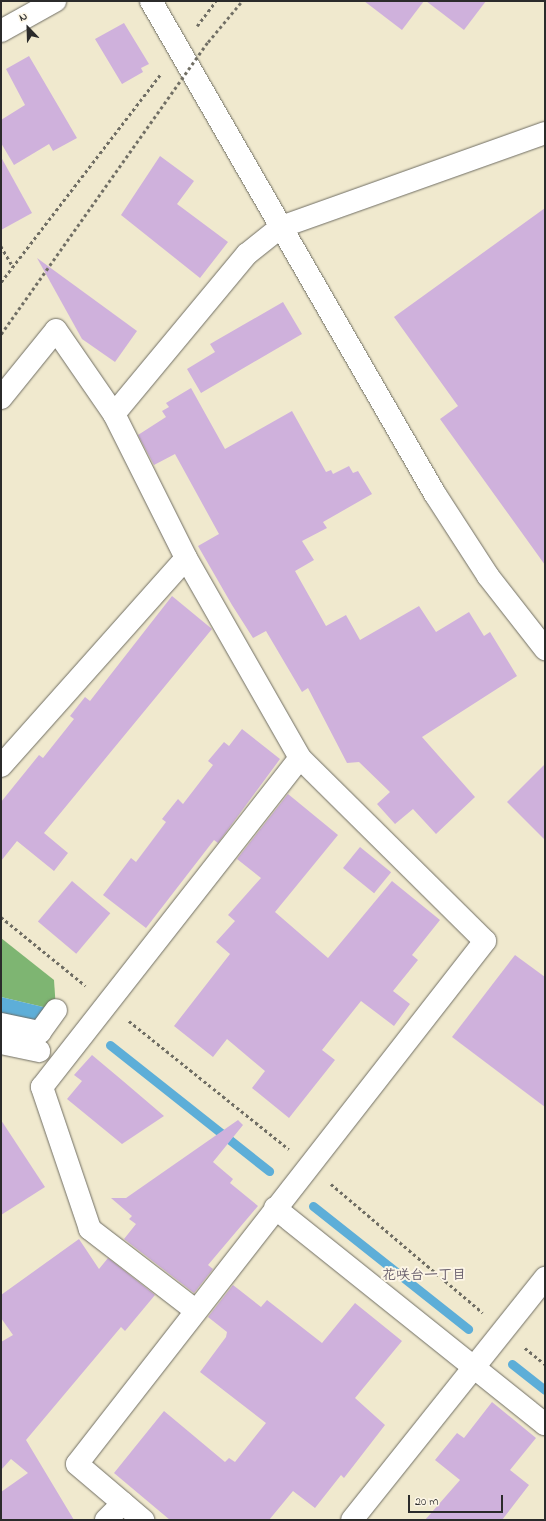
<!DOCTYPE html>
<html>
<head>
<meta charset="utf-8">
<style>
  body { margin:0 }
  #map { position:relative; width:546px; height:1521px; overflow:hidden; background:#f0e9ce; font-family:"Indie Flower","Klee One",sans-serif }
  div>[style] { position:absolute }
  [style*='--x'] { left:calc(var(--x)*1px); top:calc(var(--y)*1px); width:calc(var(--w)*1px); rotate:calc(var(--a)*1deg) }
  .forest>* { inset:0; background:#7eb572 }
  .water>* { inset:0; background:#5daed8 }
  .stream>* { height:9px; margin:-4.5px; padding:0 4.5px; transform-origin:4.5px; border-radius:4.5px; background:#5daed8 }
  .building>* { inset:0; background:#cfb1dc; transform-origin:0 0 }
  .path>* { height:2.5px; margin-top:-1.25px; transform-origin:0; background:repeating-linear-gradient(90deg,#706e64 0 3px,transparent 0 6px) }
  .roads { filter:drop-shadow(0 0 1px #706e64) drop-shadow(0 0 1px #706e64) }
  .minor>* { height:22px; margin:-11px; padding:0 11px; transform-origin:11px; border-radius:11px; background:#fff }
  .path-bridge>* { height:2.5px; margin-top:-1.25px; transform-origin:0; background:repeating-linear-gradient(90deg,#706e64 0 3px,transparent 0 6px) }
  span { translate:-50% -50%; white-space:nowrap; text-align:center; line-height:1.15; -webkit-text-stroke:4px #fcf5e5; paint-order:stroke }
  .neighbourhood-label { font-size:14px; color:#645a69; font-weight:700 }
  .frame { position:absolute; inset:0; border:2px solid #2b2b2b; pointer-events:none }
  .north { position:absolute; left:8px; top:8px; width:40px; height:40px; -webkit-text-stroke:3px #fcf5e5; paint-order:stroke; rotate:337deg; font-size:11px; font-weight:700; line-height:16px; text-align:center; color:#2b2b2b }
  .north::after { content:''; display:block; margin:auto; width:14px; height:18px; background:#2b2b2b; clip-path:polygon(50% 0,100% 100%,50% 72%,0 100%) }
  .scale { position:absolute; left:408px; top:1495px; width:95px; height:18px; box-sizing:border-box; border:2px solid #2b2b2b; border-top:0; padding-left:5px; font-size:12px; line-height:14px; white-space:nowrap; color:#2b2b2b; -webkit-text-stroke:3px #fcf5e5; paint-order:stroke }
</style>
</head>
<body>
<div id="map">
  <div class="forest">
    <div style="clip-path:polygon(1px 938px,54px 980px,56px 1010px,1px 997px)"></div>
  </div>
  <div class="water">
    <div style="clip-path:polygon(1px 997px,56px 1010px,47px 1021px,1px 1024px)"></div>
  </div>
  <div class="stream">
    <div style="--x:110;--y:1045;--w:203;--a:38.4"></div>
    <div style="--x:313;--y:1206;--w:198;--a:38.4"></div>
    <div style="--x:512;--y:1364;--w:42;--a:38.2"></div>
  </div>
  <div class="building">
    <div style="clip-path:polygon(364px 1px,424px 1px,402px 30px)"></div>
    <div style="clip-path:polygon(426px 1px,486px 1px,464px 30px)"></div>
    <div style="clip-path:polygon(124px 23px,149px 64px,141px 68px,143px 72px,122px 84px,95px 39px)"></div>
    <div style="clip-path:polygon(29px 56px,77px 138px,53px 151px,49px 144px,14px 165px,1px 143px,1px 120px,25px 105px,6px 69px)"></div>
    <div style="clip-path:polygon(160px 156px,194px 181px,177px 204px,228px 242px,200px 278px,121px 215px)"></div>
    <div style="clip-path:polygon(1px 157px,32px 213px,1px 230px)"></div>
    <div style="clip-path:polygon(545px 208px,545px 565px,440px 419px,458px 406px,394px 317px)"></div>
    <div style="clip-path:polygon(37px 258px,137px 331px,115px 362px,82px 339px)"></div>
    <div style="clip-path:polygon(283px 302px,302px 334px,201px 393px,187px 369px,215px 352px,210px 344px)"></div>
    <div style="clip-path:polygon(191px 388px,225px 449px,292px 411px,326px 472px,331px 470px,333px 474px,349px 466px,353px 473px,358px 471px,372px 494px,323px 522px,327px 528px,302px 541px,314px 560px,295px 571px,326px 626px,346px 615px,360px 640px,419px 606px,436px 632px,469px 612px,484px 636px,490px 632px,517px 676px,422px 737px,475px 797px,436px 834px,413px 809px,395px 824px,377px 804px,390px 792px,359px 762px,347px 763px,308px 688px,302px 692px,266px 631px,253px 638px,232px 605px,198px 546px,219px 534px,175px 454px,154px 465px,138px 435px,166px 417px,162px 411px,169px 407px,166px 403px)"></div>
    <div style="clip-path:polygon(172px 596px,212px 629px,44px 833px,68px 853px,54px 871px,17px 841px,1px 861px,1px 802px,39px 755px,43px 758px,74px 719px,70px 716px,85px 697px,90px 701px)"></div>
    <div style="clip-path:polygon(242px 729px,280px 759px,218px 843px,214px 840px,146px 928px,103px 895px,131px 858px,136px 862px,166px 822px,162px 819px,178px 799px,183px 804px,213px 765px,208px 761px,224px 742px,229px 746px)"></div>
    <div style="clip-path:polygon(545px 764px,545px 840px,507px 802px)"></div>
    <div style="clip-path:polygon(288px 794px,338px 835px,275px 912px,328px 958px,392px 881px,440px 920px,412px 955px,418px 960px,393px 991px,410px 1004px,394px 1026px,361px 1001px,322px 1050px,335px 1060px,289px 1118px,252px 1088px,265px 1071px,227px 1039px,213px 1057px,174px 1026px,230px 954px,216px 942px,235px 921px,228px 915px,261px 878px,237px 859px)"></div>
    <div style="left:360px;top:847px;width:40px;height:27px;rotate:39deg"></div>
    <div style="left:72px;top:881px;width:50px;height:53px;rotate:40deg"></div>
    <div style="clip-path:polygon(515px 955px,545px 977px,545px 1107px,452px 1037px)"></div>
    <div style="clip-path:polygon(92px 1055px,123px 1081px,164px 1116px,122px 1144px,67px 1099px,82px 1081px,74px 1075px)"></div>
    <div style="clip-path:polygon(1px 1120px,45px 1187px,1px 1215px)"></div>
    <div style="clip-path:polygon(238px 1120px,243px 1125px,213px 1162px,233px 1179px,230px 1183px,258px 1206px,208px 1265px,213px 1269px,194px 1293px,124px 1239px,136px 1224px,129px 1219px,132px 1216px,111px 1198px,126px 1198px)"></div>
    <div style="clip-path:polygon(79px 1239px,99px 1269px,108px 1258px,155px 1295px,125px 1331px,121px 1327px,26px 1440px,74px 1520px,1px 1520px,1px 1492px,28px 1473px,11px 1459px,1px 1470px,1px 1342px,13px 1335px,1px 1318px,1px 1295px)"></div>
    <div style="clip-path:polygon(233px 1285px,261px 1307px,267px 1300px,322px 1343px,355px 1303px,402px 1341px,355px 1398px,385px 1425px,344px 1478px,341px 1475px,315px 1508px,293px 1491px,269px 1520px,170px 1520px,114px 1473px,164px 1411px,225px 1462px,229px 1458px,235px 1462px,266px 1423px,200px 1372px,226px 1337px,227px 1332px,208px 1317px)"></div>
    <div style="clip-path:polygon(492px 1402px,536px 1438px,510px 1470px,529px 1485px,502px 1520px,425px 1520px,460px 1480px,435px 1460px,457px 1433px,464px 1438px)"></div>
  </div>
  <div class="path">
    <div style="--x:197;--y:26;--w:31;--a:-53"></div>
    <div style="--x:1;--y:246;--w:22;--a:60"></div>
    <div style="--x:1;--y:282;--w:261;--a:-52.5"></div>
    <div style="--x:1;--y:917;--w:109;--a:39.1"></div>
    <div style="--x:129;--y:1021;--w:205;--a:38.7"></div>
    <div style="--x:331;--y:1184;--w:199;--a:40.3"></div>
    <div style="--x:525;--y:1348;--w:26;--a:39"></div>
  </div>
  <div class="roads">
    <div class="minor">
      <div style="--x:151;--y:1;--w:569;--a:60.06"></div>
      <div style="--x:435;--y:494;--w:98;--a:57.1"></div>
      <div style="--x:488;--y:576;--w:93;--a:52"></div>
      <div style="--x:1;--y:31;--w:62;--a:-29.1"></div>
      <div style="--x:1;--y:398;--w:87;--a:-51"></div>
      <div style="--x:56;--y:330;--w:102;--a:55.4"></div>
      <div style="--x:114;--y:414;--w:161;--a:63.4"></div>
      <div style="--x:186;--y:558;--w:230;--a:60.3"></div>
      <div style="--x:300;--y:758;--w:260;--a:44.7"></div>
      <div style="--x:485;--y:941;--w:663;--a:127.96"></div>
      <div style="--x:77;--y:1464;--w:87;--a:40.3"></div>
      <div style="--x:114;--y:414;--w:208;--a:-50.3"></div>
      <div style="--x:247;--y:254;--w:43;--a:-38.5"></div>
      <div style="--x:281;--y:227;--w:280;--a:-19.6"></div>
      <div style="--x:1;--y:766;--w:278;--a:-48.3"></div>
      <div style="--x:1;--y:1024;--w:40;--a:12"></div>
      <div style="--x:40;--y:1032;--w:27;--a:-54"></div>
      <div style="--x:1;--y:1043;--w:39;--a:12"></div>
      <div style="--x:275;--y:1208;--w:346;--a:38.7"></div>
      <div style="--x:195;--y:1310;--w:133;--a:-142.4"></div>
      <div style="--x:90;--y:1229;--w:150;--a:-108.7"></div>
      <div style="--x:42;--y:1087;--w:418;--a:-51.9"></div>
      <div style="--x:106;--y:1520;--w:24;--a:-45"></div>
      <div style="--x:352;--y:1520;--w:310;--a:-51.4"></div>
    </div>
  </div>
  <div class="path-bridge">
    <div style="--x:1;--y:334;--w:358;--a:-54.7"></div>
    <div style="--x:208;--y:42;--w:53;--a:-50.3"></div>
  </div>
  <div class="neighbourhood-label">
    <span style="left:424px;top:1276px">花咲台一丁目</span>
  </div>
  <div class="frame"></div>
  <div class="north">N</div>
  <div class="scale">20 m</div>
</div>
</body>
</html>
